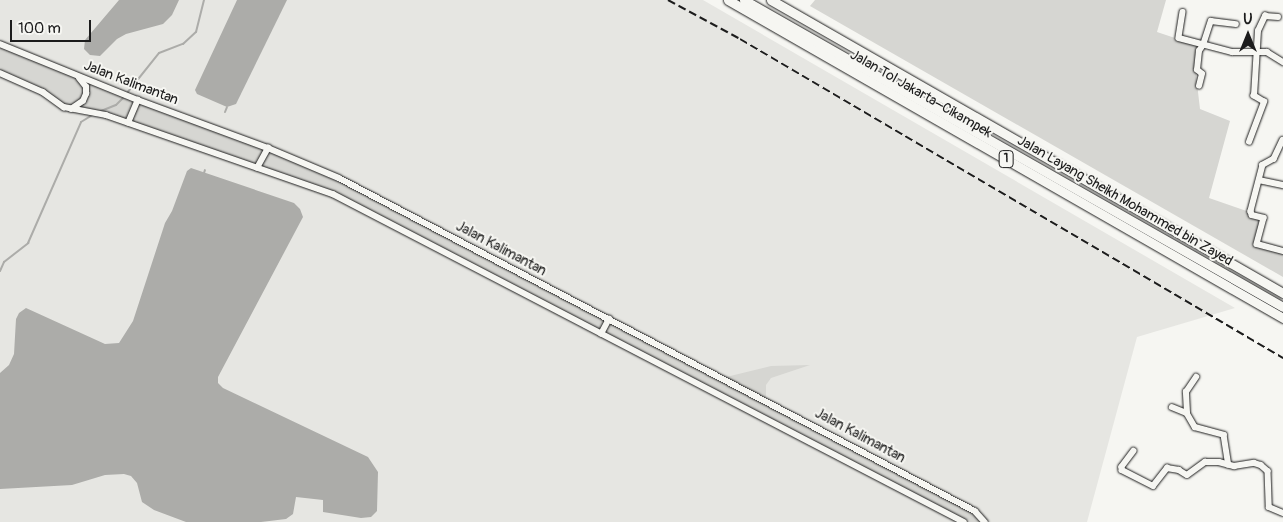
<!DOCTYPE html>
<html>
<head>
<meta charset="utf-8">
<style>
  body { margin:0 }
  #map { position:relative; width:1283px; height:522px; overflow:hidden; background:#f6f6f2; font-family:Pangolin,sans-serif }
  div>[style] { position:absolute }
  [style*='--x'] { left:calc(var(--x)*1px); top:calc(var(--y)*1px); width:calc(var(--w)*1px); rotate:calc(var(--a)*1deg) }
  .built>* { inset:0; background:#e6e6e2 }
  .green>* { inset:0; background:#d6d6d2 }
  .water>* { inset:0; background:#acaca9 }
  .stream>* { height:2px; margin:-1px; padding:0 1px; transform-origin:1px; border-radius:1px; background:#acaca9 }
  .roads { filter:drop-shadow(0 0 1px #1c1c1c) drop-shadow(0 0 1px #1c1c1c) }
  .minor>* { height:5.5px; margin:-2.75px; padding:0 2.75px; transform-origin:2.75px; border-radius:2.75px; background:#f6f6f2 }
  .highway>* { height:9px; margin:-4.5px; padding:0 4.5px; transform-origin:4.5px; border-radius:4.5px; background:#f6f6f2 }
  .rail>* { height:2px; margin-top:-1px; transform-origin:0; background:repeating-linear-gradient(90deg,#1c1c1c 0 8px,transparent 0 12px) }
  span { translate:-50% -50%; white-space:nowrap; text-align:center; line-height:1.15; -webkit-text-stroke:4px #f6f6f2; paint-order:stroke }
  .shield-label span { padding:1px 4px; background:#f6f6f2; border:1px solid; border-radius:4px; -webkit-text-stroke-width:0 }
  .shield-label { font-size:12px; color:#1c1c1c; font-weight:700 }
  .street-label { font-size:14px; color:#1c1c1c }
  .north { position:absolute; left:1223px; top:10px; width:50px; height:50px; -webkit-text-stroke:4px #f6f6f2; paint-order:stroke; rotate:0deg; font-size:14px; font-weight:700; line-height:20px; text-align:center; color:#1c1c1c }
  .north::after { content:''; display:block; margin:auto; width:18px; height:22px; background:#1c1c1c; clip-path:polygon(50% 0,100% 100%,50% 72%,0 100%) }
  .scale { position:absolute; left:10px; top:20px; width:81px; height:22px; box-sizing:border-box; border:2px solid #1c1c1c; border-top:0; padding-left:6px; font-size:15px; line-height:18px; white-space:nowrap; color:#1c1c1c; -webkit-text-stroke:4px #f6f6f2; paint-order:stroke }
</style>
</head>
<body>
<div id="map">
  <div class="built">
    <div style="clip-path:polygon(0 0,703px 0,1235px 308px,1137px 337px,1087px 522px,0 522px)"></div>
  </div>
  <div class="green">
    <div style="clip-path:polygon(815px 0,1166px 0,1157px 32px,1199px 46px,1196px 75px,1200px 109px,1230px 121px,1209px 198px,1261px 216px,1256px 242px,1283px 248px,1283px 277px,810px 6px)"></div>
    <div style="clip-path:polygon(0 46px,339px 178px,722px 378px,771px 366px,810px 365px,771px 378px,766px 385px,766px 401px,975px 511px,979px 518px,979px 522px,964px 522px,333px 194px,128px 123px,64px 107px,51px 97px,0 73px)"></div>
  </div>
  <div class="water">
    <div style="clip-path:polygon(119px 0,179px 0,172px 15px,163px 24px,126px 34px,117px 39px,100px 56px,90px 55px,84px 49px,85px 40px)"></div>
    <div style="clip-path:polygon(237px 0,287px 0,236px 104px,227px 107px,197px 94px,195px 90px)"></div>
    <div style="clip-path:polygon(191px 168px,294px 203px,300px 209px,303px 217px,218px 377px,218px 383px,223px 388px,368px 457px,378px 472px,377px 511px,371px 517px,361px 518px,323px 512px,323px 500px,296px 497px,293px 514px,286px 519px,261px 522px,186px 522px,154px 510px,142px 502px,137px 483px,131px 476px,124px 474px,105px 475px,72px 485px,0 489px,0 373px,9px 365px,14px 354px,16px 319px,19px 313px,26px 308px,105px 344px,119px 343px,133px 321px,165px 223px,172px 211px,187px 171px)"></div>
  </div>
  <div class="stream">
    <div style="--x:127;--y:93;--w:51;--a:-51.3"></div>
    <div style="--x:159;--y:53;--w:26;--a:-21"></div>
    <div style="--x:183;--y:44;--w:18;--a:-43"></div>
    <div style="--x:196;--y:32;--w:33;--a:-76"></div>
    <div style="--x:101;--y:111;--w:16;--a:-22"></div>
    <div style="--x:116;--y:105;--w:11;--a:-45"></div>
    <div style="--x:225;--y:112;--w:5;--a:-68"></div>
    <div style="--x:204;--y:173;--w:3;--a:-72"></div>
    <div style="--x:0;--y:271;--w:10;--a:-66"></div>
    <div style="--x:4;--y:262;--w:31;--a:-38"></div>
    <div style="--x:28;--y:243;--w:132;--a:-66.3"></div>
    <div style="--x:81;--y:122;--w:15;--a:-32"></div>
  </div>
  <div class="roads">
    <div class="minor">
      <div style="--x:1183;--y:12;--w:26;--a:99"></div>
      <div style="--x:1179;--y:38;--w:55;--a:14.8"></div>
      <div style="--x:1232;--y:52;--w:35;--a:0"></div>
      <div style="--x:1267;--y:52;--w:19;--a:32"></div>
      <div style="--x:0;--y:44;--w:149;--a:22.1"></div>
      <div style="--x:138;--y:100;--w:139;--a:20.3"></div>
      <div style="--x:268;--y:148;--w:77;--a:22.9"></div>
      <div style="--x:339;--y:178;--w:718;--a:27.64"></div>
      <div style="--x:975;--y:511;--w:15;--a:48"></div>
      <div style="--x:0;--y:73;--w:47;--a:23.8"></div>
      <div style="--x:43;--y:92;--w:26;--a:36"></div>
      <div style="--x:64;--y:107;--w:43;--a:10.8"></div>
      <div style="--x:106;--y:115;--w:240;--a:19.2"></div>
      <div style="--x:333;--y:194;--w:711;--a:27.47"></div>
      <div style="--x:1199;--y:86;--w:12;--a:-76"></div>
      <div style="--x:1202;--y:74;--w:6;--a:-141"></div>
      <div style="--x:1197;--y:70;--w:19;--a:-84"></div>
      <div style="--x:1199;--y:51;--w:7;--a:-56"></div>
      <div style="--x:1203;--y:45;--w:25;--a:-72"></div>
      <div style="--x:1211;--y:21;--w:25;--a:7"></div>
      <div style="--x:71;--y:109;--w:14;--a:-34"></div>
      <div style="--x:83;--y:101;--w:8;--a:-67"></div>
      <div style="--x:86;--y:94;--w:7;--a:-90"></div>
      <div style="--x:86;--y:87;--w:11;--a:-128"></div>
      <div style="--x:128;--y:123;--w:25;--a:-67"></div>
      <div style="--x:1283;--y:140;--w:21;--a:115"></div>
      <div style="--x:1274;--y:159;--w:13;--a:151"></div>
      <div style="--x:1263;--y:165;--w:48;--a:104.6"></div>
      <div style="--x:1251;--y:211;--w:4;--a:76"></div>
      <div style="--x:1252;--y:215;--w:12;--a:14"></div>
      <div style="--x:1264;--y:218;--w:27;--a:105"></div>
      <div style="--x:1257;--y:244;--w:27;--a:15"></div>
      <div style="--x:1249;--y:142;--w:43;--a:-69.4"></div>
      <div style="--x:1264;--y:102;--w:12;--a:-149"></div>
      <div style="--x:1254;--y:96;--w:65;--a:-86.5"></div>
      <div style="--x:1258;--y:31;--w:17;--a:-65"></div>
      <div style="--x:1265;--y:16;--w:13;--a:4"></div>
      <div style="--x:257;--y:168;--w:23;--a:-61"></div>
      <div style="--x:1259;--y:180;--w:25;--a:12"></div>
      <div style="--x:601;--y:334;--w:17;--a:-62"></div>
      <div style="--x:1172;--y:407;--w:16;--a:22"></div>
      <div style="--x:1187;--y:413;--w:16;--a:60"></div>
      <div style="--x:1195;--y:427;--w:30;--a:15"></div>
      <div style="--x:1224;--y:435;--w:30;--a:81"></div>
      <div style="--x:1187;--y:413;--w:21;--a:-93"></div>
      <div style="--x:1186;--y:392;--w:18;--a:-56"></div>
      <div style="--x:1134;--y:451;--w:20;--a:127"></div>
      <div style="--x:1122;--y:467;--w:3;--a:90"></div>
      <div style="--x:1122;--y:470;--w:35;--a:27"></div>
      <div style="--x:1153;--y:486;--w:23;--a:-52"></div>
      <div style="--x:1167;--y:468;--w:12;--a:9"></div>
      <div style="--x:1179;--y:470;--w:9;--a:32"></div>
      <div style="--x:1187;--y:475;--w:22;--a:-36"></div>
      <div style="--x:1205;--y:462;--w:14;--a:0"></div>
      <div style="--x:1219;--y:462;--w:16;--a:15"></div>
      <div style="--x:1234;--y:466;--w:20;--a:-9"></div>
      <div style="--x:1254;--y:463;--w:7;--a:16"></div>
      <div style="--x:1261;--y:465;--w:9;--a:41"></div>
      <div style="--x:1268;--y:471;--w:36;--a:88"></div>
      <div style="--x:1269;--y:507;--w:15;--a:23"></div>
    </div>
    <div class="highway">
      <div style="--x:728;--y:0;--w:640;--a:29.81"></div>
      <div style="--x:744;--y:0;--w:620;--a:29.66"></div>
      <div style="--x:771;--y:0;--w:590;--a:29.78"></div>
    </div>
  </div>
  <div class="rail">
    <div style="--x:668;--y:0;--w:82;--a:28.4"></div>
    <div style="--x:740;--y:39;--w:630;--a:30.43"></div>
  </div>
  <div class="shield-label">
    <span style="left:1006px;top:159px">1</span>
  </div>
  <div class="street-label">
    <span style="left:131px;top:83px;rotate:21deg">Jalan Kalimantan</span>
    <span style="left:921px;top:94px;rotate:30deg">Jalan Tol Jakarta–Cikampek</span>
    <span style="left:1125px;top:201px;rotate:30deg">Jalan Layang Sheikh Mohammed bin Zayed</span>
    <span style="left:501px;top:249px;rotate:28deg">Jalan Kalimantan</span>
    <span style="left:860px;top:436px;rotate:28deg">Jalan Kalimantan</span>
  </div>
  <div class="north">U</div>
  <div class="scale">100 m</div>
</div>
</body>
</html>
